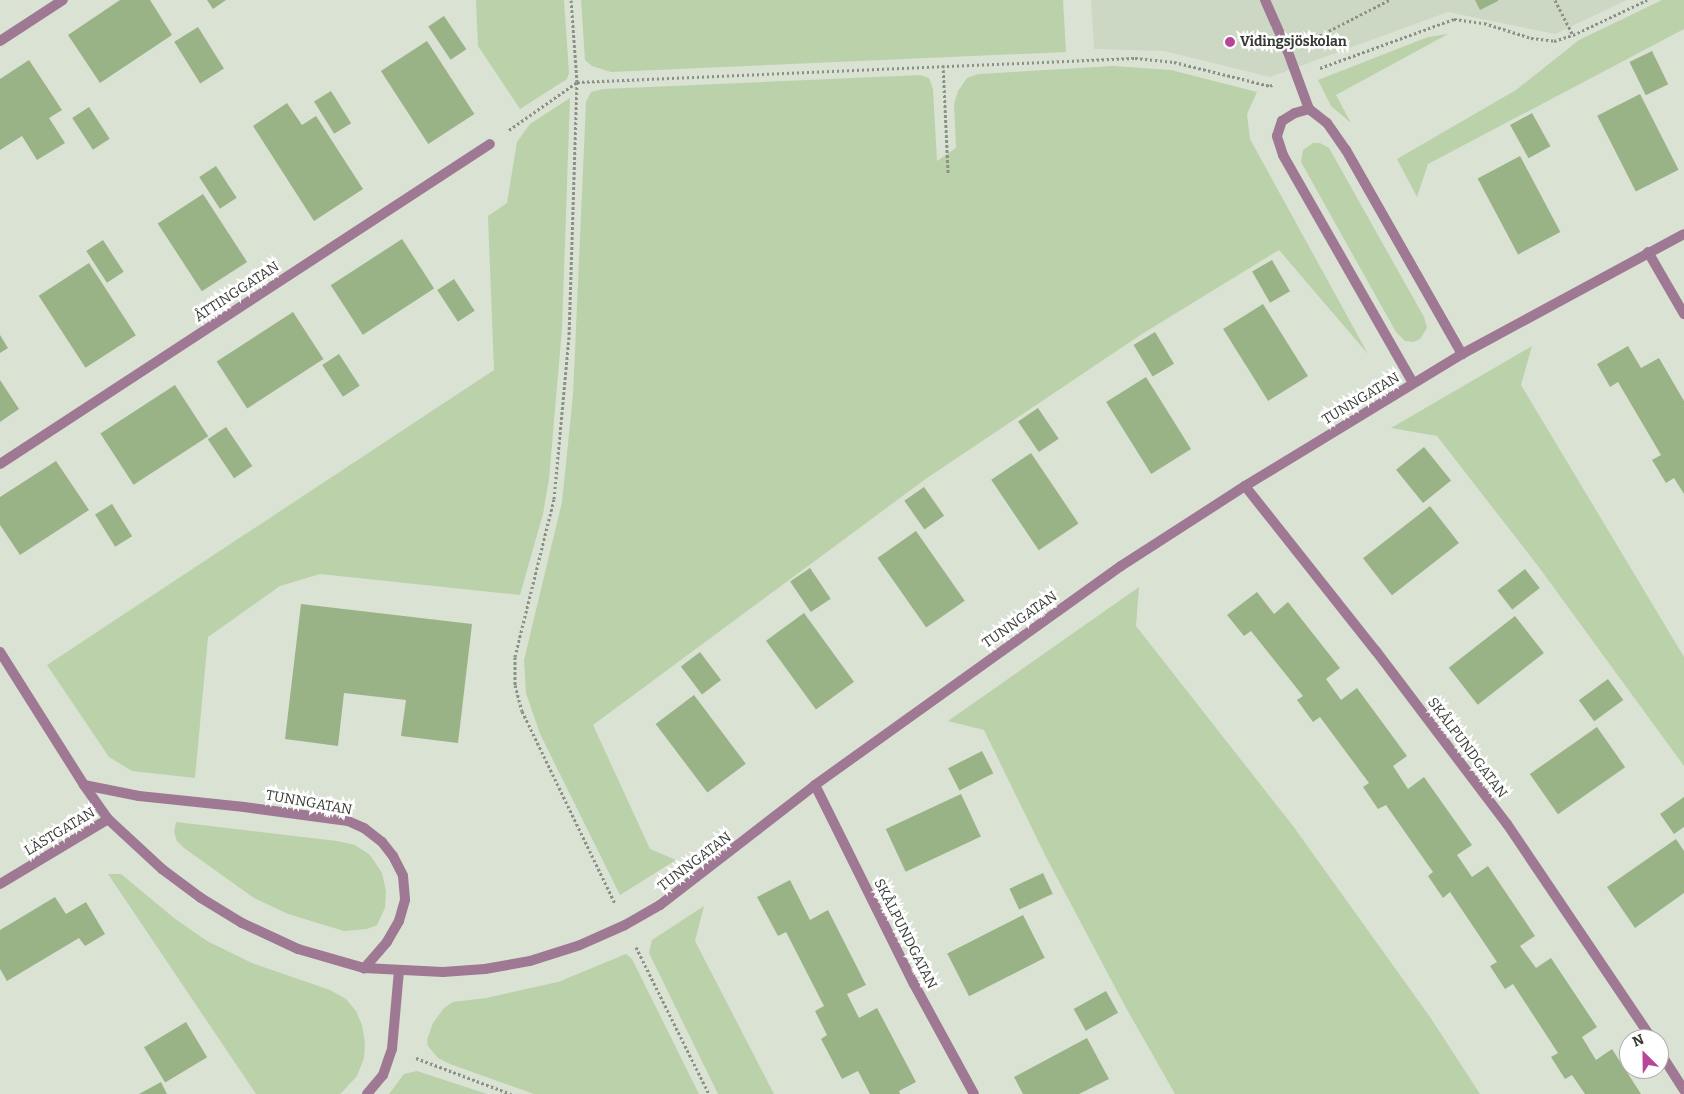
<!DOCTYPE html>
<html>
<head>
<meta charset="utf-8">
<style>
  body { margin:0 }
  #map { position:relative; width:1684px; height:1094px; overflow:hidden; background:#dae2d4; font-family:Bitter,serif }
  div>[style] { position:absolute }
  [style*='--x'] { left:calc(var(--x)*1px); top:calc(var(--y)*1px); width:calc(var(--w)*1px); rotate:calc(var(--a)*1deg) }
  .built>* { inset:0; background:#ccd8c3 }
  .green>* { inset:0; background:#bbd1aa }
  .building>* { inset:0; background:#99b386; transform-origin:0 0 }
  .path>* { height:3px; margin-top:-1.5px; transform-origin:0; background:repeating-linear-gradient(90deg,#8b9186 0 2.5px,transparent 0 5px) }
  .service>* { height:10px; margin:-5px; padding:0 5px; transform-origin:5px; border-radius:5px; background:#9f7993 }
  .minor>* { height:10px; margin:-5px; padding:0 5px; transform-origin:5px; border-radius:5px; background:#9f7993 }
  .dots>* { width:14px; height:14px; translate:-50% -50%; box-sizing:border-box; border:2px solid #fff; border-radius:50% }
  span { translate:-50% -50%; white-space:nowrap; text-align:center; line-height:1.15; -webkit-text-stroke:5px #fff; paint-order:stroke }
  .poi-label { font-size:14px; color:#373a34; font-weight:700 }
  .left { translate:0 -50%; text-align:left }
  .street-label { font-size:14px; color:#373a34 }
  .north { position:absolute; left:1619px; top:1029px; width:50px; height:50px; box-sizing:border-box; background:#fff; border:1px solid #afb0ae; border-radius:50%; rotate:337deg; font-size:14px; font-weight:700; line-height:20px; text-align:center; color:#373a34 }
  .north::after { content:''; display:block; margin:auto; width:18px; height:22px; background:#b8449c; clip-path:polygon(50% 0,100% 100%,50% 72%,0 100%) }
</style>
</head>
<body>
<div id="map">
  <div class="built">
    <div style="clip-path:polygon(1091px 0,1627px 0,1555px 34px,1448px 12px,1270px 77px,1164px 51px,1094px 49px)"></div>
  </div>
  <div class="green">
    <div style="clip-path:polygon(476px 0,564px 0,569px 73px,567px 79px,520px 109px,478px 46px)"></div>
    <div style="clip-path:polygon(581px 0,1063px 0,1066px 52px,611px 72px,592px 66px,585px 60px)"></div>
    <div style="clip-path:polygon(1662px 0,1684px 0,1684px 29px,1428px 164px,1417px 197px,1397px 159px,1516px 90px,1579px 40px)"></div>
    <div style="clip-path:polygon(1448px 34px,1336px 95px,1351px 123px,1331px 106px,1318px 80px,1428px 37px)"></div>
    <div style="clip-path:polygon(1113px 66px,1171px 70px,1257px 92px,1247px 114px,1250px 139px,1368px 354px,1279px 250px,1142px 334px,927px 478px,593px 725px,650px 849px,676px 860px,620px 895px,540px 734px,526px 693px,524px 660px,562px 502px,573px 395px,586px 102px,591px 92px,603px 89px,920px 75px,929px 78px,933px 89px,937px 161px,956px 148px,954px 104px,958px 91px,967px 78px,978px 74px)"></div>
    <div style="clip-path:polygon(570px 98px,562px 329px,549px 479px,543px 514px,520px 595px,320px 574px,280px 586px,208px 637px,195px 778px,132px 771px,109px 757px,47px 665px,494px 370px,488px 216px,507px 203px,517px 142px,530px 124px)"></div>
    <div style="clip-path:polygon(1313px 143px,1320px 143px,1329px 148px,1424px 317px,1427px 328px,1420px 339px,1413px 342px,1405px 341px,1396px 332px,1301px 162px,1303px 150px)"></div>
    <div style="clip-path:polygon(1532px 346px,1521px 385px,1684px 657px,1684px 766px,1538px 566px,1437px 436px,1391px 428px)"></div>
    <div style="clip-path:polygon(1139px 587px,1136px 626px,1293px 826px,1430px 1017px,1480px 1094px,1175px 1094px,1125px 1006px,1046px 857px,984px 730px,948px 721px)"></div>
    <div style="clip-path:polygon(176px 822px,337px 841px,355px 845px,370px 855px,382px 873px,386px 891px,385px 908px,377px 925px,367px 929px,344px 931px,288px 914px,254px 898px,184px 848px,177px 841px,174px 832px)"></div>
    <div style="clip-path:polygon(108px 874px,121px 874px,174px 918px,207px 941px,252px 963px,330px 990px,346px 999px,356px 1011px,362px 1025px,365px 1043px,364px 1058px,357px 1076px,344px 1090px,340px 1094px,256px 1094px)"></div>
    <div style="clip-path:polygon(704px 906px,695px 941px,774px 1094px,718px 1094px,649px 953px,652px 940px)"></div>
    <div style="clip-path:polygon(626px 954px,632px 959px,699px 1094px,534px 1094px,450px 1064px,438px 1058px,428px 1046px,427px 1040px,433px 1023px,444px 1008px,453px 1002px,486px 998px,558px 982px)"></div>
    <div style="clip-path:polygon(417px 1071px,487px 1094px,389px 1094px,404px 1074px)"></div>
  </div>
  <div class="building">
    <div style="clip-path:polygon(120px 0,150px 0,172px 35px,100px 83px,68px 35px)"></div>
    <div style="clip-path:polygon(207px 0,226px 0,213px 9px)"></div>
    <div style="clip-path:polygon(1475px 0,1498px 0,1498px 1px,1480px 10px)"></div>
    <div style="left:444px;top:16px;width:40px;height:19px;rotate:56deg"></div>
    <div style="left:198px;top:27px;width:49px;height:28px;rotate:58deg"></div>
    <div style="left:427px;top:41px;width:87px;height:55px;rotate:57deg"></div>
    <div style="left:1652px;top:51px;width:37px;height:25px;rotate:64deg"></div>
    <div style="clip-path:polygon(29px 60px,62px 110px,49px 118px,65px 143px,37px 160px,22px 136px,0 150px,0 79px)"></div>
    <div style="left:331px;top:91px;width:38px;height:20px;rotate:58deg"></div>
    <div style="left:1640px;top:94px;width:85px;height:48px;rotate:63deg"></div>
    <div style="clip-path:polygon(287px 103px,302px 125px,316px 116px,363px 189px,314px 221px,253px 126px)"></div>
    <div style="left:89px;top:107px;width:38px;height:20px;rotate:57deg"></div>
    <div style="left:1532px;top:113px;width:38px;height:25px;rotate:61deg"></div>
    <div style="left:1520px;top:156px;width:86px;height:48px;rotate:62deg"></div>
    <div style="left:216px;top:166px;width:38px;height:20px;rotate:57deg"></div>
    <div style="left:203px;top:194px;width:81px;height:54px;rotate:57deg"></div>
    <div style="left:402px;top:239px;width:59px;height:85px;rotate:57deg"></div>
    <div style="left:103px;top:240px;width:38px;height:20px;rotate:57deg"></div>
    <div style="left:1272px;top:260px;width:36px;height:23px;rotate:60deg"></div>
    <div style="left:89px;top:263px;width:86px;height:60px;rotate:57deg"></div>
    <div style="left:454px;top:279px;width:38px;height:20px;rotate:57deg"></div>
    <div style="left:1263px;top:304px;width:85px;height:47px;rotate:58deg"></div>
    <div style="left:293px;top:312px;width:56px;height:91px;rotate:57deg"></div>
    <div style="left:1155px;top:332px;width:37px;height:25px;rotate:59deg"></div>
    <div style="clip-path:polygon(0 335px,8px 348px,0 353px)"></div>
    <div style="clip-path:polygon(1628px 346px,1641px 368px,1659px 358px,1684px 401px,1684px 494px,1674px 478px,1666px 483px,1652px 460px,1661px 455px,1618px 382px,1610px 387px,1597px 364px)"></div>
    <div style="left:339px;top:354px;width:38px;height:20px;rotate:57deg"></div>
    <div style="left:1146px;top:377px;width:85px;height:47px;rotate:58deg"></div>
    <div style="clip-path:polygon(0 380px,19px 409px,0 422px)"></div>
    <div style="left:175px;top:385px;width:61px;height:89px;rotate:57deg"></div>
    <div style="left:1038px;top:408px;width:37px;height:24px;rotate:56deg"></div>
    <div style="left:226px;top:427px;width:47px;height:22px;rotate:56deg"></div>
    <div style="left:1424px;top:447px;width:43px;height:36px;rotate:51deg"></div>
    <div style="left:1031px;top:453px;width:85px;height:48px;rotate:56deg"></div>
    <div style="clip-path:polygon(56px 461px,89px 510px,20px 555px,0 525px,0 497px)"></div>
    <div style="left:924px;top:487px;width:35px;height:24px;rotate:55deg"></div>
    <div style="left:112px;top:504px;width:38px;height:20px;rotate:58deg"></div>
    <div style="left:1430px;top:506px;width:47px;height:85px;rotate:52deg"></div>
    <div style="left:916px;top:531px;width:85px;height:47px;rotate:55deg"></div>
    <div style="left:810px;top:568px;width:37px;height:24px;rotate:56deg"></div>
    <div style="left:1525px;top:569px;width:24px;height:35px;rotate:52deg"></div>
    <div style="clip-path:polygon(1257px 592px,1274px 614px,1288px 602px,1340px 668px,1326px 679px,1341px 700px,1357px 688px,1407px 756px,1393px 766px,1408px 789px,1424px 777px,1472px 845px,1457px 855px,1472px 877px,1488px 866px,1535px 936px,1520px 946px,1536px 968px,1551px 958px,1597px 1027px,1582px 1037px,1596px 1060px,1612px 1049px,1641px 1094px,1585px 1094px,1572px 1075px,1565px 1079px,1551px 1057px,1558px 1053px,1513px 984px,1505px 989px,1490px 966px,1497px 962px,1450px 892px,1443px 898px,1428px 876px,1433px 872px,1386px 805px,1378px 809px,1363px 787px,1369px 783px,1320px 717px,1313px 722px,1297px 700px,1303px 696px,1251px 631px,1244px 636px,1227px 615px)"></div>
    <div style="clip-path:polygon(301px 604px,472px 624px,458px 743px,401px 736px,406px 700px,344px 693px,338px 746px,285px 739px)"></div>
    <div style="left:804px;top:613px;width:85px;height:47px;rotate:54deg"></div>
    <div style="left:1515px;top:616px;width:47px;height:84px;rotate:52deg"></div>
    <div style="left:700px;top:652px;width:35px;height:24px;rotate:53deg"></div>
    <div style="left:1608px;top:679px;width:26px;height:36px;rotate:54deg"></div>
    <div style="left:694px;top:695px;width:86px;height:48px;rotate:53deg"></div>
    <div style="left:1597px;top:727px;width:49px;height:82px;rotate:55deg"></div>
    <div style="left:982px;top:751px;width:25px;height:38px;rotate:63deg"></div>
    <div style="left:961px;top:794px;width:47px;height:83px;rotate:65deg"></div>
    <div style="clip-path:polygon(1684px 797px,1684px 827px,1674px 834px,1660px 814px)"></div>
    <div style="clip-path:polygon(1676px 839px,1684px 851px,1684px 893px,1635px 928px,1607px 887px)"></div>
    <div style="left:1043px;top:873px;width:23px;height:37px;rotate:65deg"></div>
    <div style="clip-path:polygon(790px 880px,810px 920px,828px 910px,866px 985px,847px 994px,859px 1018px,877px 1008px,916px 1082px,899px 1091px,900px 1094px,870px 1094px,858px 1071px,842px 1079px,821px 1039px,827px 1035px,815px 1011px,824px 1006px,786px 932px,778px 936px,757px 897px)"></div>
    <div style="clip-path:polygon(55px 897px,66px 914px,86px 902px,105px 934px,85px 946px,79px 938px,7px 981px,0 969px,0 930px)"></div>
    <div style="left:1023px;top:915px;width:48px;height:85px;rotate:63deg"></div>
    <div style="left:1106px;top:991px;width:25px;height:37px;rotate:61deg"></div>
    <div style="left:186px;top:1022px;width:41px;height:49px;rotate:59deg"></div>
    <div style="clip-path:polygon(1087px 1038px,1109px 1079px,1079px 1094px,1023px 1094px,1014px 1077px)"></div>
    <div style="clip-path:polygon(161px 1082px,167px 1094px,139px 1094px)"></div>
  </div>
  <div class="path">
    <div style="--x:571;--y:0;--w:82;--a:85.8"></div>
    <div style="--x:577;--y:82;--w:255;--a:91.8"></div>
    <div style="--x:569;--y:337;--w:163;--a:95.3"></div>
    <div style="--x:554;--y:499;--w:163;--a:103.9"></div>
    <div style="--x:515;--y:657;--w:28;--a:90"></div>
    <div style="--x:515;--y:685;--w:27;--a:75"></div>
    <div style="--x:522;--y:711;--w:213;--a:64.2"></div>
    <div style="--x:1555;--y:0;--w:39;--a:63"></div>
    <div style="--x:1311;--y:40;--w:88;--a:-27.1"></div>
    <div style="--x:943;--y:65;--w:108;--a:87.3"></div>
    <div style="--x:1320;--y:68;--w:143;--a:-20.1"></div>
    <div style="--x:1454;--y:19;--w:30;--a:8"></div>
    <div style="--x:1484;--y:23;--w:49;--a:17.7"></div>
    <div style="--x:1531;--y:38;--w:23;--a:7"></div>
    <div style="--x:1554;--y:41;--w:20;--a:-18"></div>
    <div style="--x:1573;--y:35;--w:82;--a:-25.3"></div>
    <div style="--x:509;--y:130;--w:83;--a:-35.2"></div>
    <div style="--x:577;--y:82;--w:559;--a:-2.46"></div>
    <div style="--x:1135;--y:58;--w:39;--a:6"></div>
    <div style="--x:1174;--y:62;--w:99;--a:14"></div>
    <div style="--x:1270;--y:86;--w:4;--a:-27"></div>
    <div style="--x:636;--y:947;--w:164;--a:63.6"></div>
    <div style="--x:416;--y:1058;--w:102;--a:20.8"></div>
  </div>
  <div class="service">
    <div style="--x:1265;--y:0;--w:57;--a:66.1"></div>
    <div style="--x:1288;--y:52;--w:61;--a:69.8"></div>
    <div style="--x:1413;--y:383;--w:262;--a:-119.7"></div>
    <div style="--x:1283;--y:155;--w:20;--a:-108"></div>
    <div style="--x:1277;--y:136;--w:16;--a:-72"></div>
    <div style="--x:1282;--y:121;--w:15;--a:-32"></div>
    <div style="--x:1295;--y:113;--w:15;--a:-16"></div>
    <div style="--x:1309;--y:109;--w:23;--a:38"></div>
    <div style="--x:1327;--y:123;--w:33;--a:55"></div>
    <div style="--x:1346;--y:150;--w:235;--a:60.4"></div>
    <div style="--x:84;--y:785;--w:56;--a:11.3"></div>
    <div style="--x:139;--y:796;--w:106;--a:6"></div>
    <div style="--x:244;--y:807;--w:105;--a:7.7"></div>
    <div style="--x:348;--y:821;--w:17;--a:24"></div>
    <div style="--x:364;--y:828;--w:23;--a:38"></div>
    <div style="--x:382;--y:842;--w:18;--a:52"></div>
    <div style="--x:393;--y:856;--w:22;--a:63"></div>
    <div style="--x:403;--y:876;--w:24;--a:85"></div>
    <div style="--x:405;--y:900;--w:22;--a:106"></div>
    <div style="--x:399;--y:921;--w:24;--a:120"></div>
    <div style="--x:387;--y:942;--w:35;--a:131"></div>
  </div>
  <div class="minor">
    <div style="--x:0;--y:41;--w:75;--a:-33.1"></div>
    <div style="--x:1648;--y:252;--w:72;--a:59.9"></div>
    <div style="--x:0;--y:464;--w:585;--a:-33.15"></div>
    <div style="--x:1245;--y:486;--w:211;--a:51.6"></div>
    <div style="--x:1376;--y:651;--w:217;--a:52.9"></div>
    <div style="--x:1507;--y:824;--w:259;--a:56"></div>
    <div style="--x:0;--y:652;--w:157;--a:57.7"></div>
    <div style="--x:84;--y:785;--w:42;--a:54.8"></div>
    <div style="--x:108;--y:819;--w:74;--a:42.8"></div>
    <div style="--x:162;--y:869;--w:49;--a:36.6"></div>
    <div style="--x:201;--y:898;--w:48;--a:31.4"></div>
    <div style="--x:242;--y:923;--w:62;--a:24.9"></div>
    <div style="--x:298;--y:949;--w:69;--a:16.1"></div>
    <div style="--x:364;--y:968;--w:79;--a:2.9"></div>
    <div style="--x:443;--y:972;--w:42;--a:-4.1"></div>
    <div style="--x:485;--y:969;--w:46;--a:-10.1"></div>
    <div style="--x:530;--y:961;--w:52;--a:-17.7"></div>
    <div style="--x:580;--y:945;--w:49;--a:-24"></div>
    <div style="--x:625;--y:925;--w:40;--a:-29.7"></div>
    <div style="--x:660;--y:905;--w:196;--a:-37.7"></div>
    <div style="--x:815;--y:785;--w:376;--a:-35.6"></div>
    <div style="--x:1121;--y:566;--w:148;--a:-32.8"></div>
    <div style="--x:1245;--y:486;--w:254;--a:-31.3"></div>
    <div style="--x:1462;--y:354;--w:252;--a:-28.4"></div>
    <div style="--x:815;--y:785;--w:222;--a:63.6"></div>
    <div style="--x:914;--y:984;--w:125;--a:61.4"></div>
    <div style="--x:0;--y:884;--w:126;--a:-31"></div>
    <div style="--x:1659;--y:1051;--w:46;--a:57.3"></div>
    <div style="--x:367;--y:1094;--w:25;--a:-50"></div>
    <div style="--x:383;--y:1075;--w:28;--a:-71"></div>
    <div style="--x:392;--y:1049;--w:78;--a:-84.9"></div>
  </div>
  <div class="dots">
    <div style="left:1230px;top:42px;background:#b8449c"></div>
  </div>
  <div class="poi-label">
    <span class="left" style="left:1240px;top:42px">Vidingsjöskolan</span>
  </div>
  <div class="street-label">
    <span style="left:237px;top:292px;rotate:-33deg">ÅTTINGGATAN</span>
    <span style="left:1361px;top:399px;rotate:-31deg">TUNNGATAN</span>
    <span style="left:1020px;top:620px;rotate:-35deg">TUNNGATAN</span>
    <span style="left:1467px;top:748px;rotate:53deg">SKÅLPUNDGATAN</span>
    <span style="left:309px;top:803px;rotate:10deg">TUNNGATAN</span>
    <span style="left:60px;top:832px;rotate:-31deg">LÄSTGATAN</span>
    <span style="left:695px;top:862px;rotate:-37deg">TUNNGATAN</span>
    <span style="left:905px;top:934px;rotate:63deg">SKÅLPUNDGATAN</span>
  </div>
  <div class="north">N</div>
</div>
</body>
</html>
